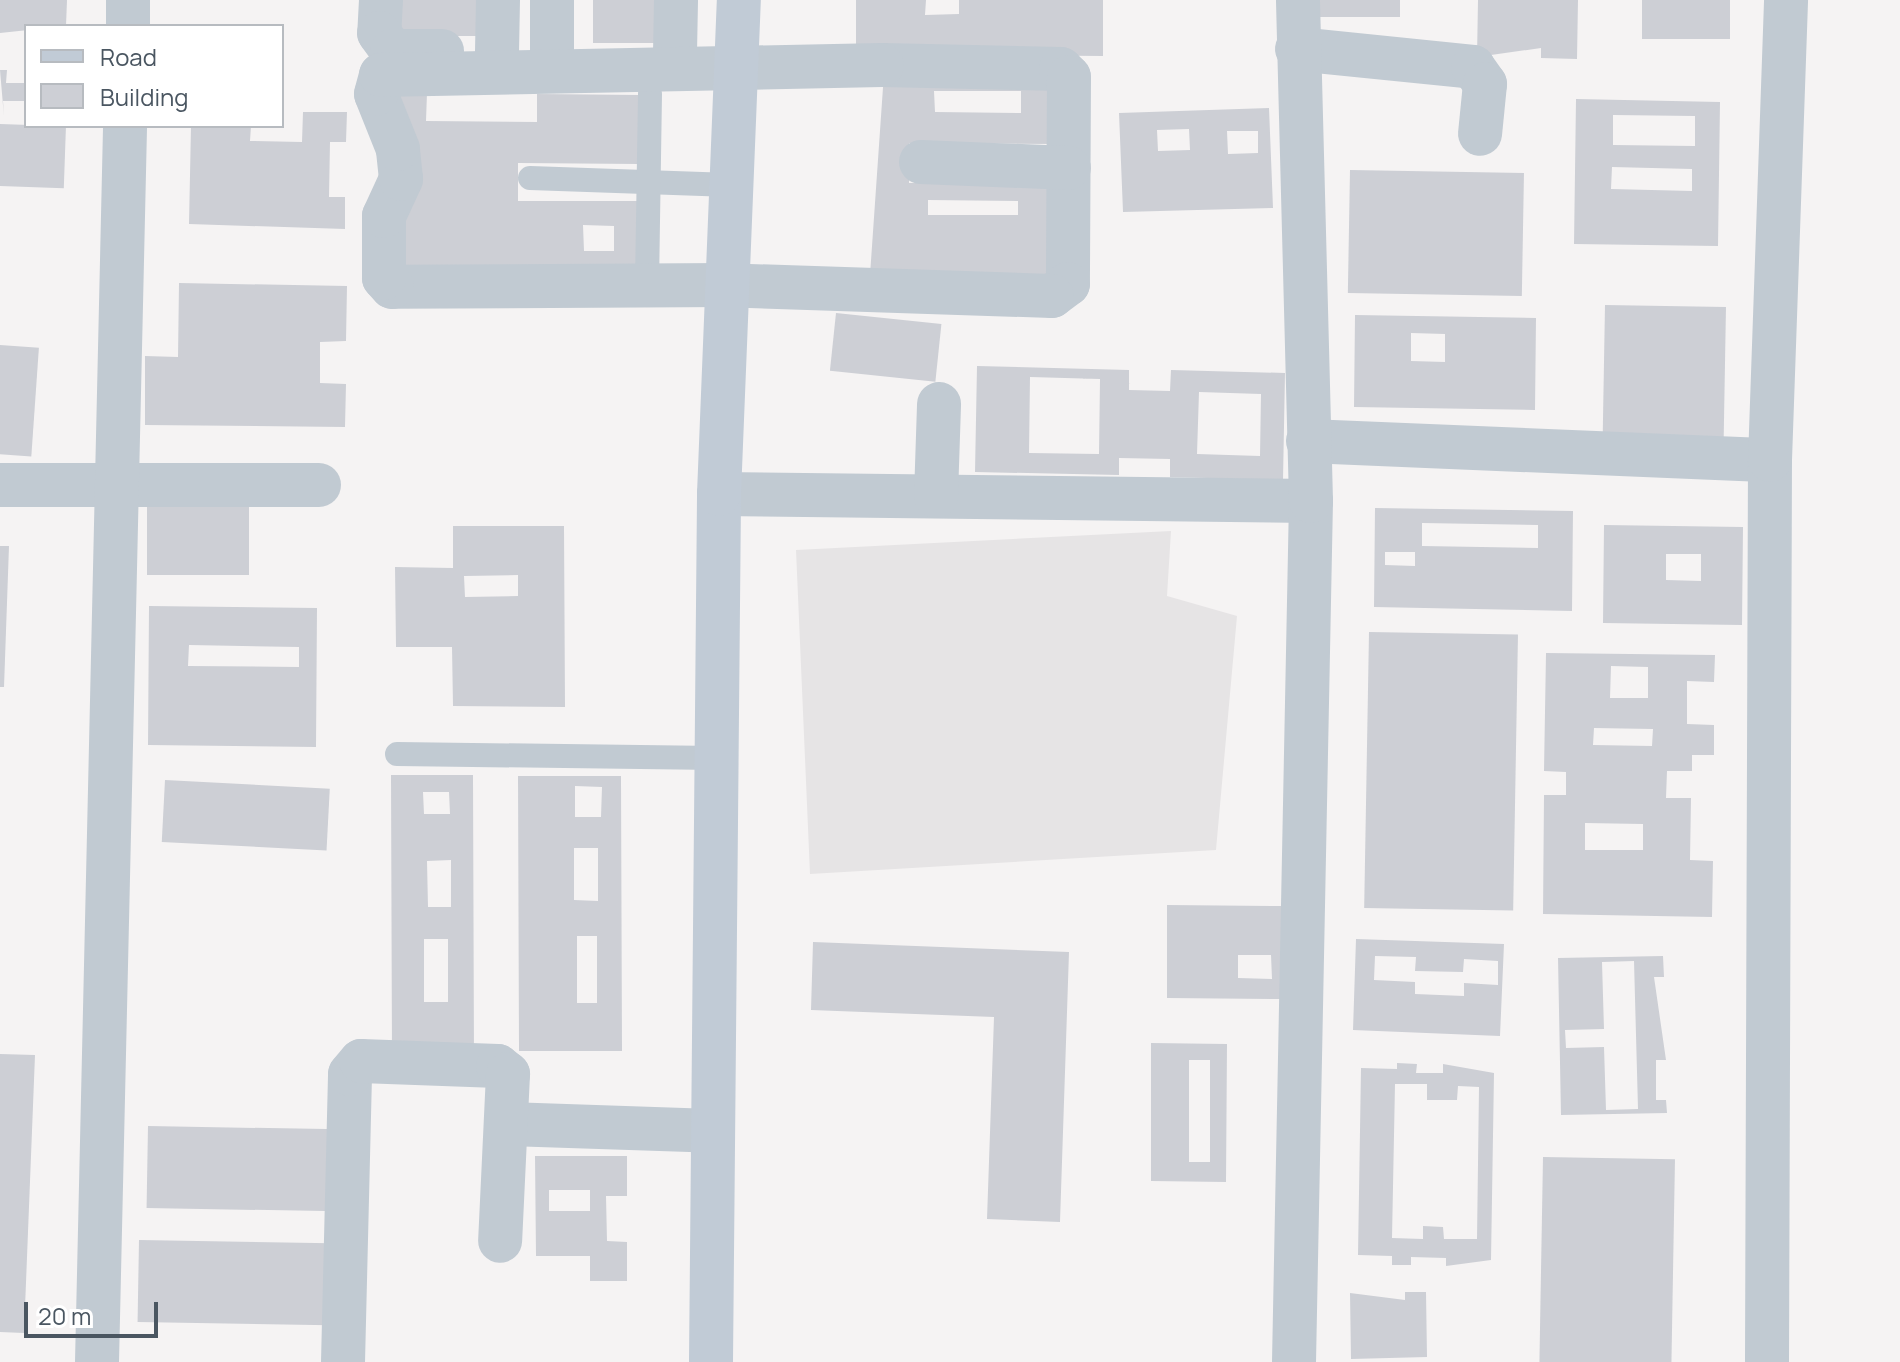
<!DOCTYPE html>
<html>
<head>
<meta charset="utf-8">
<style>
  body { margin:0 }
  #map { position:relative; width:1900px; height:1362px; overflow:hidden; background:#f5f3f3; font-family:Manrope,sans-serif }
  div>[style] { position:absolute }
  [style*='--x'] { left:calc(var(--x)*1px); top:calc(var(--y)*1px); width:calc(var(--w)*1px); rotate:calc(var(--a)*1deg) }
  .education>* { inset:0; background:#e6e4e5 }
  .building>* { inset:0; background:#cdcfd5; transform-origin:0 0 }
  .lane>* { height:24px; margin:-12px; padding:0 12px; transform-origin:12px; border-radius:12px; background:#c1cad2 }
  .street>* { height:44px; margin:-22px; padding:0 22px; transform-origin:22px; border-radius:22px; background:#c1cad2 }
  .secondary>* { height:44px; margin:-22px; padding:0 22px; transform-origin:22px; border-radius:22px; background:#c1cbd6 }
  span { translate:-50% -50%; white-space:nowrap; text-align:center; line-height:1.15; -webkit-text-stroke:6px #fff; paint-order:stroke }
  .legend { position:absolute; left:24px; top:24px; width:260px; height:104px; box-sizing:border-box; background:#fff; border:2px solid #b7bbc0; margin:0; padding:10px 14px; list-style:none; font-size:24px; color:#4a5661 }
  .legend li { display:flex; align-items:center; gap:16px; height:40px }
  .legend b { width:40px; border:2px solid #b7bbc0 }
  .scale { position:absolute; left:24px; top:1302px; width:134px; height:36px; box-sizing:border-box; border:4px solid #4a5661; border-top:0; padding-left:10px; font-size:24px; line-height:28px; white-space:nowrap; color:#4a5661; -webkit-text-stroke:6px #fff; paint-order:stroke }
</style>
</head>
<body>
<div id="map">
  <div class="education">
    <div style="clip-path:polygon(1171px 531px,1167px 596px,1237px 616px,1216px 850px,810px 874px,796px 550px)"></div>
  </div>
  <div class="building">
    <div style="clip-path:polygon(0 0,67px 0,66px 26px,0 33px)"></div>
    <div style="left:396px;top:0;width:98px;height:36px"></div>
    <div style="left:593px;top:0;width:76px;height:43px"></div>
    <div style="clip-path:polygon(856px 0,926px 0,925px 15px,959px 14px,959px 0,1103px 0,1103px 56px,856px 54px)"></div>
    <div style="left:1320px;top:0;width:80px;height:17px"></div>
    <div style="clip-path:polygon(1478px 0,1578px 0,1577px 59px,1541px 58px,1541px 48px,1477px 57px)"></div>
    <div style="left:1642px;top:0;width:88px;height:39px"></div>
    <div style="clip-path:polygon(0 70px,7px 70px,6px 83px,26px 83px,26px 101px,3px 101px,4px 117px)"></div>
    <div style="clip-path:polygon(evenodd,884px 73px,1054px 74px,1054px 144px,909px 143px,909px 183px,1054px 183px,1050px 277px,870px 275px,884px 73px,934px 91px,1021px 91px,1021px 113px,935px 112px,934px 91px,884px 73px,928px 200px,1018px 201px,1018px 215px,928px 215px,928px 200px)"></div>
    <div style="clip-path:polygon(evenodd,394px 92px,427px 93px,426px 121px,537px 122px,537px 94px,640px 95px,639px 164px,518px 163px,518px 201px,639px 201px,639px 279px,393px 277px,394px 92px,583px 225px,614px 226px,614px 251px,584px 251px,583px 225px)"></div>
    <div style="clip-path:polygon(evenodd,1576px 99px,1720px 102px,1718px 246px,1574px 244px,1576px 99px,1613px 115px,1695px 116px,1695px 146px,1613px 145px,1613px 115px,1576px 99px,1612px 167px,1692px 169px,1692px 191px,1611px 189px,1612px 167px)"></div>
    <div style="clip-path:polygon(evenodd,1269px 108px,1273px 208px,1123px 212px,1119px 113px,1269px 108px,1189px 129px,1190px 150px,1158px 151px,1157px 130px,1189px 129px,1269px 108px,1227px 131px,1258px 131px,1258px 153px,1228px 154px,1227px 131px)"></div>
    <div style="clip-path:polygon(303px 112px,347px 112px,346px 142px,330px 142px,329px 197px,345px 197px,345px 229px,189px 224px,191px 126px,251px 126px,250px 141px,302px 142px)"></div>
    <div style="left:0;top:124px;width:66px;height:62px;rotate:2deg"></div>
    <div style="left:1350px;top:170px;width:174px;height:123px;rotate:1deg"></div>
    <div style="clip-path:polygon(179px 283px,347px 286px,346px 341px,320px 342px,320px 383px,346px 384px,345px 427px,145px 425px,145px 356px,178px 357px)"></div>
    <div style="left:1605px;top:305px;width:121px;height:130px;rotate:1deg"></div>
    <div style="left:836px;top:313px;width:106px;height:58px;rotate:6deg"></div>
    <div style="clip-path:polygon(evenodd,1355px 315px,1536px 318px,1535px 410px,1354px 407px,1355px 315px,1411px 333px,1445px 334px,1445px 362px,1411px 361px,1411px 333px)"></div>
    <div style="left:0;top:345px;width:39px;height:109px;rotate:4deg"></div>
    <div style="clip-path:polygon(evenodd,977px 366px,1129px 370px,1129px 390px,1170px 391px,1171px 370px,1285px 373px,1283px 480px,1170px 477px,1170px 459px,1119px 458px,1119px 475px,975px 472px,977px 366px,1030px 377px,1100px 379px,1099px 454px,1029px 453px,1030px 377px,977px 366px,1199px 392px,1261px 394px,1260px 456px,1197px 454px,1199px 392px)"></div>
    <div style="left:147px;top:506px;width:102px;height:69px"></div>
    <div style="clip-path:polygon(evenodd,1375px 508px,1573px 511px,1572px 611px,1374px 607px,1375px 508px,1422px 523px,1538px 525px,1538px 548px,1422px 546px,1422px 523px,1375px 508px,1385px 552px,1415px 552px,1415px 566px,1385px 565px,1385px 552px)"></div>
    <div style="clip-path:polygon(evenodd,1604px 525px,1743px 527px,1742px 625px,1603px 623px,1604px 525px,1666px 554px,1701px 554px,1701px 581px,1666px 580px,1666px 554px)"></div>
    <div style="clip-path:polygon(evenodd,453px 526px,564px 526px,565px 707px,453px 706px,452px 647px,396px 647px,395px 567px,453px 568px,453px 526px,518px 575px,518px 596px,465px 597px,464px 576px,518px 575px)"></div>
    <div style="clip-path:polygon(0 546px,9px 546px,4px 687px,0 687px)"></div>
    <div style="clip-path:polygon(evenodd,149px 606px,317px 608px,316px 747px,148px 745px,149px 606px,189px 645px,299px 647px,299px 667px,188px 666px,189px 645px)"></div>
    <div style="left:1369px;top:632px;width:149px;height:276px;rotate:1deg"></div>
    <div style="clip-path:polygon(evenodd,1546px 653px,1715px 655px,1714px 682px,1687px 681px,1687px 724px,1714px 725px,1714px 755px,1692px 755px,1692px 771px,1667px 771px,1666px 798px,1691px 798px,1690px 860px,1713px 861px,1712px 917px,1543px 914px,1544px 795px,1566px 795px,1566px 772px,1544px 771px,1546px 653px,1611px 666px,1648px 667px,1648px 698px,1610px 698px,1611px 666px,1546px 653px,1594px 728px,1653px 729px,1652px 746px,1593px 745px,1594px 728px,1546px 653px,1585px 823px,1643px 824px,1643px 850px,1585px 850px,1585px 823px)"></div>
    <div style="clip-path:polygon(evenodd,391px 775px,473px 775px,474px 1059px,392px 1059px,391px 775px,423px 792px,449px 792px,450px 814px,424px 814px,423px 792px,391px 775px,451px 860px,451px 907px,428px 907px,427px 861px,451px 860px,391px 775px,424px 939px,448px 939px,448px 1002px,424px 1002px,424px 939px)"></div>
    <div style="clip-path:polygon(evenodd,518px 776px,621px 776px,622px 1051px,519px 1051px,518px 776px,575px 786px,602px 787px,601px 817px,575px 817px,575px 786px,518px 776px,574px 848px,598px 848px,598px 901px,574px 900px,574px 848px,518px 776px,577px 936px,597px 936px,597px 1003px,577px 1003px,577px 936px)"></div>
    <div style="left:165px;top:780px;width:165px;height:62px;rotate:3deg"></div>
    <div style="clip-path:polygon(evenodd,1167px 905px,1281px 906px,1281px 999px,1167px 998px,1167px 905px,1238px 955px,1271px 955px,1272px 979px,1238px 978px,1238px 955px)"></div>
    <div style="clip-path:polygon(evenodd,1356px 939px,1504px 944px,1500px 1036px,1353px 1030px,1356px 939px,1375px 956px,1416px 957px,1415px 971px,1463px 972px,1464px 959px,1498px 961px,1498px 985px,1464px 983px,1464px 996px,1415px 994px,1415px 982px,1374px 980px,1375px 956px)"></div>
    <div style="clip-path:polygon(813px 942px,1069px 952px,1060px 1222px,987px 1219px,994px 1017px,811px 1010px)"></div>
    <div style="clip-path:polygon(evenodd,1663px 956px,1664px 977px,1654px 977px,1666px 1060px,1656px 1060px,1656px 1100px,1666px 1100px,1667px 1113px,1561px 1115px,1558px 958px,1663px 956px,1634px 961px,1638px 1109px,1606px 1110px,1604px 1047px,1566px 1048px,1565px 1030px,1604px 1029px,1602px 962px,1634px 961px)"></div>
    <div style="clip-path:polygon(evenodd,1151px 1043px,1227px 1044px,1226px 1182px,1151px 1181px,1151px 1043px,1189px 1060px,1210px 1060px,1210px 1162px,1189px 1162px,1189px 1060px)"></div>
    <div style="clip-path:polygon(0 1054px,35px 1055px,24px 1333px,0 1332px)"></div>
    <div style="clip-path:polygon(evenodd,1397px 1063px,1417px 1064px,1416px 1073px,1443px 1073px,1443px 1064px,1494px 1073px,1491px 1260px,1446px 1266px,1446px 1258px,1411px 1257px,1411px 1265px,1392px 1265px,1392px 1256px,1358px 1255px,1361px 1068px,1397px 1069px,1397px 1063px,1395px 1084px,1427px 1084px,1427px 1100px,1457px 1100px,1458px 1086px,1479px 1087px,1477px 1239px,1444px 1239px,1443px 1227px,1423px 1226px,1423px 1239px,1392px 1238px,1395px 1084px)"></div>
    <div style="left:148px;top:1126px;width:193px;height:82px;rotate:1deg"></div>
    <div style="clip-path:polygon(evenodd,535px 1156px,627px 1156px,627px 1196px,606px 1196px,607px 1241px,627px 1242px,627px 1281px,590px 1281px,590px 1256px,536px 1256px,535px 1156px,549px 1190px,590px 1190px,590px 1211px,549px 1211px,549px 1190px)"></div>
    <div style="left:1543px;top:1157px;width:132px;height:205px;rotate:1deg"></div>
    <div style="left:139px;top:1240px;width:192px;height:82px;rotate:1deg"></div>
    <div style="clip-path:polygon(1405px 1292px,1426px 1292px,1427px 1357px,1351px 1359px,1350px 1293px,1405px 1300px)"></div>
  </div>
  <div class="lane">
    <div style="--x:530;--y:178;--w:201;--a:2"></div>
    <div style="--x:647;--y:285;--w:191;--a:-89.1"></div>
    <div style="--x:397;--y:754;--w:319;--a:0.7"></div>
  </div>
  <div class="street">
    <div style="--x:381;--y:0;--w:33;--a:93"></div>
    <div style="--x:379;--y:33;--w:22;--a:54"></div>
    <div style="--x:392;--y:51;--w:50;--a:0"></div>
    <div style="--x:128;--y:26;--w:26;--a:-90"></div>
    <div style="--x:1297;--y:49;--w:177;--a:5.8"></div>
    <div style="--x:1473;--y:67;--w:21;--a:55"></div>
    <div style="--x:1485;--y:84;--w:50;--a:95.7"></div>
    <div style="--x:497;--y:52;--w:52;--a:-88.9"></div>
    <div style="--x:552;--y:52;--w:52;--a:-90"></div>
    <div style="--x:675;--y:53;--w:53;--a:-88.9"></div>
    <div style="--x:882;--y:65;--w:179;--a:1.3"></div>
    <div style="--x:1061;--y:69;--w:11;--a:45"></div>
    <div style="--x:1069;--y:77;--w:207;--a:90.3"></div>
    <div style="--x:1068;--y:284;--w:20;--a:143"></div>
    <div style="--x:1052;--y:296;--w:325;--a:-178.1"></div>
    <div style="--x:727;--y:285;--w:335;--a:179.7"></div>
    <div style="--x:392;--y:287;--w:12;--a:-132"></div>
    <div style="--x:384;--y:278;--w:62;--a:-90"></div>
    <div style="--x:384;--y:216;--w:41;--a:-65.3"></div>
    <div style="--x:401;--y:179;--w:30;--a:-96"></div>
    <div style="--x:398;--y:149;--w:59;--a:-111.8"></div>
    <div style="--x:376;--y:94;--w:20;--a:-75"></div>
    <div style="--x:381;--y:75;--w:501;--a:-1.14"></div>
    <div style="--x:921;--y:162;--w:148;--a:2.3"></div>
    <div style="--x:1308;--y:441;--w:462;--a:2.4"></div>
    <div style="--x:0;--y:485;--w:319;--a:0"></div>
    <div style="--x:719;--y:494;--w:592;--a:0.68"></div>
    <div style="--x:936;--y:496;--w:92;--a:-88.1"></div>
    <div style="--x:506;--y:1124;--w:207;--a:1.9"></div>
    <div style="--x:97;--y:1362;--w:1236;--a:-88.7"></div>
    <div style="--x:343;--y:1362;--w:288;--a:-88.6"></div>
    <div style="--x:350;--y:1074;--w:17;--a:-50"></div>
    <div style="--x:361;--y:1061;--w:137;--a:2.1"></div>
    <div style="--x:498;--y:1066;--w:13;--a:39"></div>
    <div style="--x:508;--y:1074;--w:167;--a:92.7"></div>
    <div style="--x:1294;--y:1362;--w:861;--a:-88.87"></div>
    <div style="--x:1311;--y:501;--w:501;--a:-91.49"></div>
    <div style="--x:1767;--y:1362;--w:902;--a:-89.81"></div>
    <div style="--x:1770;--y:460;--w:460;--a:-88"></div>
  </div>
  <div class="secondary">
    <div style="--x:711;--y:1362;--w:868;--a:-89.47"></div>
    <div style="--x:719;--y:494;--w:494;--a:-87.7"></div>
  </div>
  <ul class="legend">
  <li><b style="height:10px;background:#c1cbd6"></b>Road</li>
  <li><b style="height:22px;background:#cdcfd5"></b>Building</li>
  </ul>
  <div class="scale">20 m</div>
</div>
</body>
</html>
